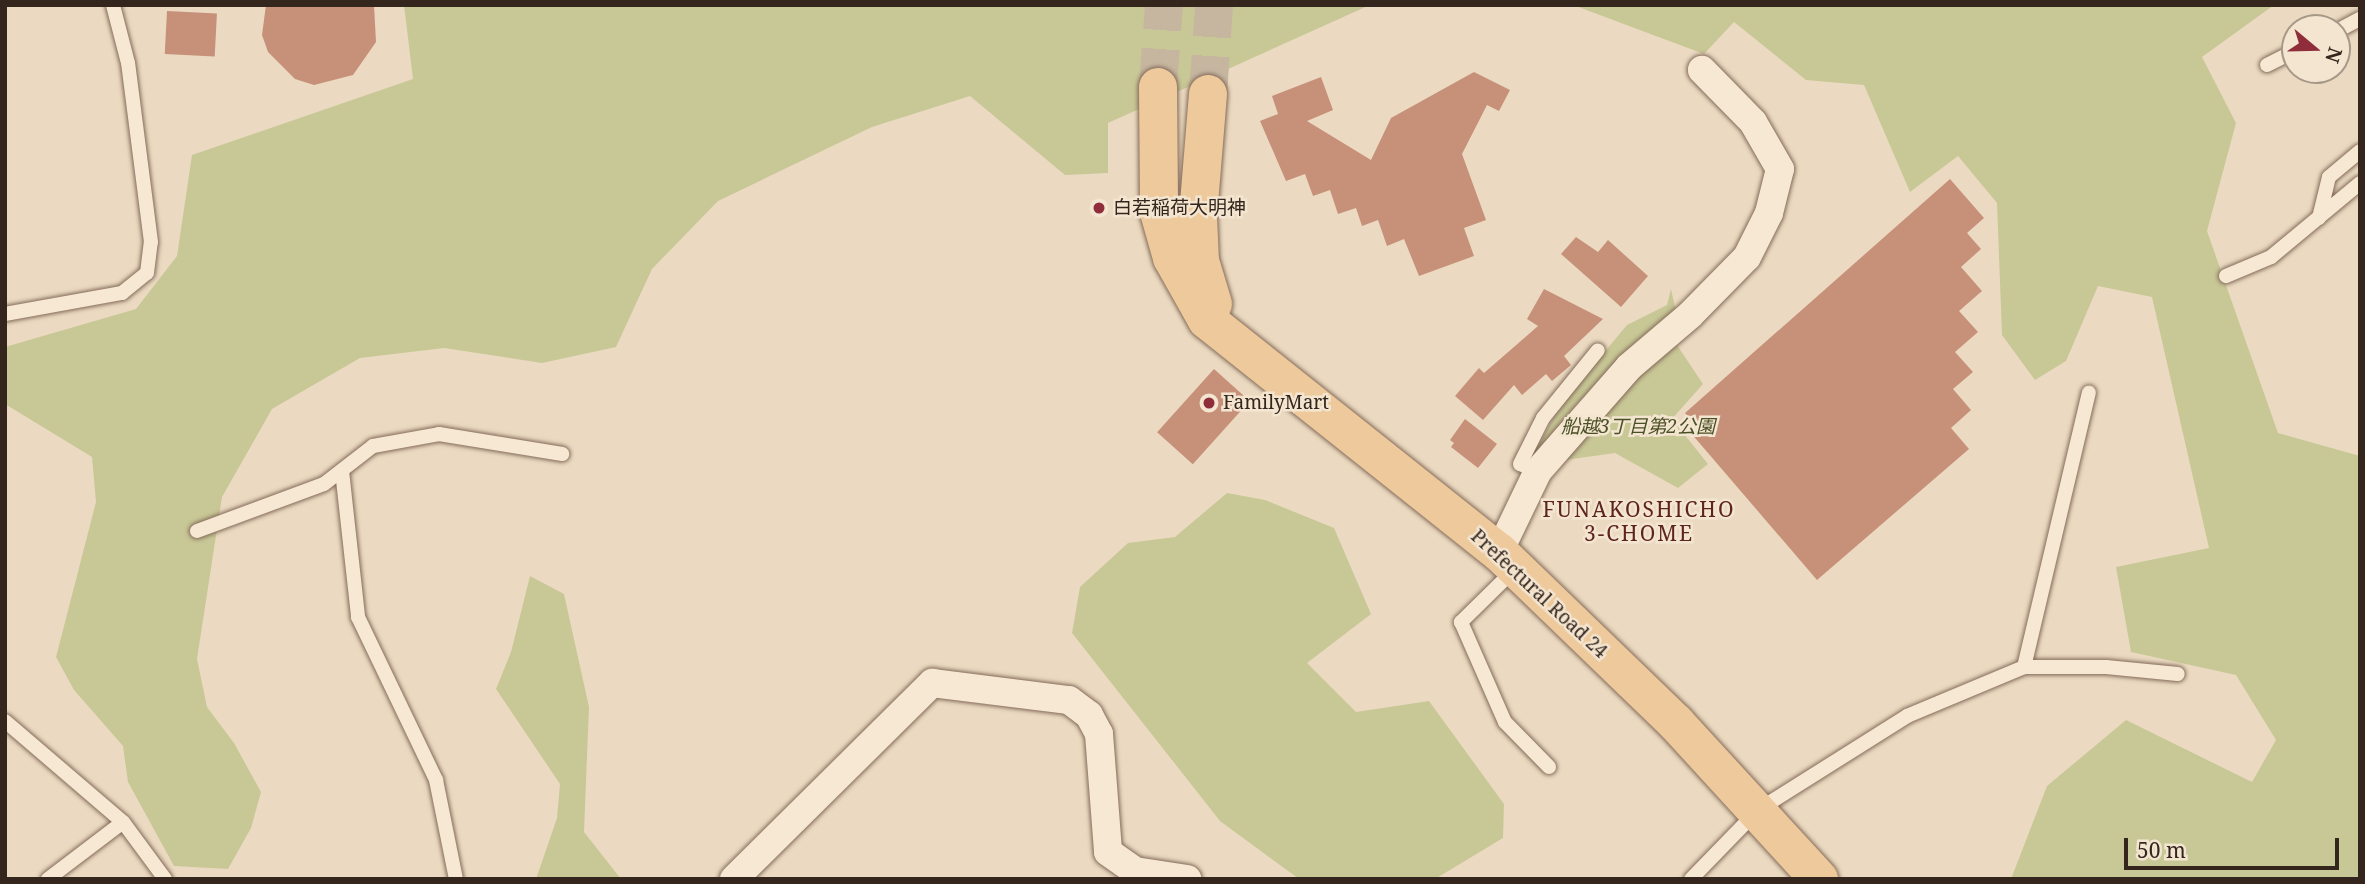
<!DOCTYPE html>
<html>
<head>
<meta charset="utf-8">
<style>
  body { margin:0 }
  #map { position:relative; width:2365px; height:884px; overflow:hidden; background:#ebdac1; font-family:"Noto Serif","Noto Sans JP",serif }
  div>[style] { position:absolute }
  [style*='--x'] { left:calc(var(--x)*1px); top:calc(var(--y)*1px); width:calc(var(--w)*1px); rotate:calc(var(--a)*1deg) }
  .green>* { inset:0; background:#c8c896 }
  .building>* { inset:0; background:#c79079; transform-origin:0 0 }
  .primary-tunnel>* { height:38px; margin-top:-19px; transform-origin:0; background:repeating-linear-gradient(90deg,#c6b6a0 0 38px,transparent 0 57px) }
  .roads { filter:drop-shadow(0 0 2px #846b5a) drop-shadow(0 0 2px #846b5a) }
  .lane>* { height:14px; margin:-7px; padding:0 7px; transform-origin:7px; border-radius:7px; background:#f7e8d4 }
  .street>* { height:28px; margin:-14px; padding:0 14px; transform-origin:14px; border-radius:14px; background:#f7e8d4 }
  .primary>* { height:38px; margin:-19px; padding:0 19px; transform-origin:19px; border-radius:19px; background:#edc99b }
  .dots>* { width:19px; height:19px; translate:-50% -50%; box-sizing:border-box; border:4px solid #f3e5d0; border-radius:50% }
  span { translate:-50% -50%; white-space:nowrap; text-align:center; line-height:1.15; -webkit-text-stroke:5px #f3e5d0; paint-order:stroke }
  .poi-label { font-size:19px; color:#34261d }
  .left { translate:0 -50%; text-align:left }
  .park-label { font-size:19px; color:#4a5025; font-style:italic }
  .street-label { font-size:19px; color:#34261d }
  .neighbourhood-label { font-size:21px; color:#5e251f; letter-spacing:2px }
  .frame { position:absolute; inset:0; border:7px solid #34261d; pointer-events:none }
  .north { position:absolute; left:2281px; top:14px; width:70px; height:70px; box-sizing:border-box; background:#f3e5d0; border:2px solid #a79988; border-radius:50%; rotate:109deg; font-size:19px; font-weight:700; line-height:28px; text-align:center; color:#34261d }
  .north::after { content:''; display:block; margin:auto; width:24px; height:32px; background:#8f2d3a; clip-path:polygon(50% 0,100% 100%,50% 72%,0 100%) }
  .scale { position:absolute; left:2124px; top:838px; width:215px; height:32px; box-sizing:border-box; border:4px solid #34261d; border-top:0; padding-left:9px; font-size:21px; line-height:24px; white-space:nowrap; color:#34261d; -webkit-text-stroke:5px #f3e5d0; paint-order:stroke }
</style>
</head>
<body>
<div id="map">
  <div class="green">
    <div style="clip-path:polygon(404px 5px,1370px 5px,1108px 123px,1108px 173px,1065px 175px,970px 96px,872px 127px,718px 201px,652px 269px,616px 347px,542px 363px,444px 348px,360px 358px,272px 409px,222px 497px,197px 659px,207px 707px,234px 743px,261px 792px,251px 828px,228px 869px,174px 866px,128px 782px,123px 746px,74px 690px,56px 657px,96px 502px,92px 457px,5px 404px,5px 347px,136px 309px,177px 256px,192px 155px,413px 79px)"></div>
    <div style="clip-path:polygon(1573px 5px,2274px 5px,2202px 57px,2236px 123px,2207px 231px,2278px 433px,2360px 456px,2360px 879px,2011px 879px,2047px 786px,2126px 720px,2252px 782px,2276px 740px,2236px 675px,2131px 652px,2116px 567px,2209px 548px,2152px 297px,2098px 286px,2066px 361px,2035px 380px,2002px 335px,1997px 203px,1958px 156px,1910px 192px,1864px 85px,1806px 80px,1734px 22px,1704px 54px)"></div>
    <div style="clip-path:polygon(1671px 289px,1676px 312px,1576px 405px,1529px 463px,1557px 411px,1592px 367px,1627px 325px,1667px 305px)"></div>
    <div style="clip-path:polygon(1677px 345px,1703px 384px,1672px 419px,1708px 464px,1678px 488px,1615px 453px,1565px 460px,1641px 371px)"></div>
    <div style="clip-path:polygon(1227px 493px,1265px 500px,1334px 528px,1371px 614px,1307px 663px,1356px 712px,1429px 701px,1504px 804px,1503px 838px,1435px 879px,1299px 879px,1220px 821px,1072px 633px,1080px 587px,1128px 543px,1175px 537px)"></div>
    <div style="clip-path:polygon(530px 576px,564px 594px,589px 707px,584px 832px,621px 879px,536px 879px,557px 818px,560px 784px,496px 689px,511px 652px)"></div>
  </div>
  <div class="building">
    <div style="clip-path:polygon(266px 5px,374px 5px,376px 42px,353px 75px,314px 85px,295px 79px,268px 52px,262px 35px)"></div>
    <div style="left:167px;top:11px;width:50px;height:43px;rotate:3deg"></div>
    <div style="clip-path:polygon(1474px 72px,1510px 90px,1499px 111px,1487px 105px,1462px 154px,1486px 220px,1464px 228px,1474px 256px,1419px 276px,1404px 239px,1387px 246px,1378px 220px,1362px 226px,1356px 208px,1338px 214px,1330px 190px,1313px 196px,1305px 174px,1286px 181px,1260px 121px,1278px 114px,1272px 96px,1321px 77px,1333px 110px,1307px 121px,1371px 160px,1391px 118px)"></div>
    <div style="clip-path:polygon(1950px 179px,1984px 218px,1967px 233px,1981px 249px,1961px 267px,1982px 291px,1959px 311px,1978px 332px,1955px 352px,1973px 372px,1953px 389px,1971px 410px,1951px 428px,1969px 449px,1817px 580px,1690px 432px,1697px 427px,1685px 413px)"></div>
    <div style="clip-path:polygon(1576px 237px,1598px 252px,1608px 240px,1648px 276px,1621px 307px,1561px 254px)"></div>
    <div style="clip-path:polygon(1544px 289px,1603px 319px,1564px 356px,1571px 365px,1552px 381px,1546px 374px,1522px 395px,1514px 385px,1483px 420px,1455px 396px,1479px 368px,1484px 373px,1538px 326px,1527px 319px)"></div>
    <div style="left:1214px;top:369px;width:48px;height:85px;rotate:42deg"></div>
    <div style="clip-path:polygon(1465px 419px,1497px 444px,1478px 468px,1451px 447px,1454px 443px,1450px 440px)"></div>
  </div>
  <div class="primary-tunnel">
    <div style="--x:1158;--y:87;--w:82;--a:-85.8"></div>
    <div style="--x:1208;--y:94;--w:89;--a:-86.1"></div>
  </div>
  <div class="roads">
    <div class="lane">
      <div style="--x:2337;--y:31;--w:26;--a:-28"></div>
      <div style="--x:2267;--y:65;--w:31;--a:-27"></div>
      <div style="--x:2319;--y:218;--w:42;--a:-76.3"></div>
      <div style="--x:2329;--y:177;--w:40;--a:-40"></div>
      <div style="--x:2226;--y:276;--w:49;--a:-22.9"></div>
      <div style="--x:2271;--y:257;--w:116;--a:-39.7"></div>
      <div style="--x:5;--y:314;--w:119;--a:-10.2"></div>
      <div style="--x:122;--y:293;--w:32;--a:-39"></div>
      <div style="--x:147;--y:273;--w:31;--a:-83"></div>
      <div style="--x:151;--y:242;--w:180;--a:-97.3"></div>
      <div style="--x:128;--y:63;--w:60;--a:-104.5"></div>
      <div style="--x:342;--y:471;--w:147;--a:83.7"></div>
      <div style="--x:358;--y:617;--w:181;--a:64.4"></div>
      <div style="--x:436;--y:780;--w:101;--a:78.6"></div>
      <div style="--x:1538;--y:471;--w:19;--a:-159"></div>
      <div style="--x:1520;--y:464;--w:51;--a:-63.4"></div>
      <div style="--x:1543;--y:418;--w:87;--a:-51"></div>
      <div style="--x:197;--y:531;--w:135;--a:-20.3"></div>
      <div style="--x:324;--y:484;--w:62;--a:-37.8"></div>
      <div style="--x:373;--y:446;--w:67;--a:-10.3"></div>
      <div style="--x:439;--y:434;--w:125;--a:9.2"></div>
      <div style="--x:1515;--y:569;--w:76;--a:135.5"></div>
      <div style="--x:1461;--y:622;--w:109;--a:66.3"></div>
      <div style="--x:1505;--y:722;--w:63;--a:45.6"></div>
      <div style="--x:2024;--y:667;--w:282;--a:-76.7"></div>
      <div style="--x:5;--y:721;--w:155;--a:40.6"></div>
      <div style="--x:48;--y:879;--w:94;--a:-37.2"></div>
      <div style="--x:123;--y:822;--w:71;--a:53.6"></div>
      <div style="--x:1691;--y:879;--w:96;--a:-45.8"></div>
      <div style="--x:1758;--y:810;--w:176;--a:-32.2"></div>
      <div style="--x:1907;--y:716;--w:127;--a:-22.7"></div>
      <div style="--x:2024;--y:667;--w:82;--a:0"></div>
      <div style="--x:2106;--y:667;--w:72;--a:5.6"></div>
    </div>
    <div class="street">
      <div style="--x:1499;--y:552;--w:90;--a:-64.3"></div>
      <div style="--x:1538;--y:471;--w:138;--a:-48.8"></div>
      <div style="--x:1629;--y:367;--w:80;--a:-40.4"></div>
      <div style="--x:1690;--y:315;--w:81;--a:-45.5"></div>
      <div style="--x:1747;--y:257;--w:49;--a:-63.4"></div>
      <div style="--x:1769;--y:213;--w:45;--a:-76"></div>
      <div style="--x:1780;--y:169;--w:54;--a:-119.9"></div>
      <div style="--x:1753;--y:122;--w:73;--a:-134.4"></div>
      <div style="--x:734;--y:879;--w:279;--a:-44.7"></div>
      <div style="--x:932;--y:683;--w:138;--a:7.1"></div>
      <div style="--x:1069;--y:700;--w:25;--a:37"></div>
      <div style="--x:1089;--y:715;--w:21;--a:62"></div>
      <div style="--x:1099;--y:734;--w:118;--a:85.6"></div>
      <div style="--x:1108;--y:852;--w:33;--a:35"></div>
      <div style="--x:1135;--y:871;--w:53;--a:8.7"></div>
    </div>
    <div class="primary">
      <div style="--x:1158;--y:87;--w:125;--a:89.5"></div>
      <div style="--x:1159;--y:212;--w:48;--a:74.2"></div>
      <div style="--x:1172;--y:258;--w:71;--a:60.6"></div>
      <div style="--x:1207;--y:320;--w:373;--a:38.5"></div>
      <div style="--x:1499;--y:552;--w:246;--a:44"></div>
      <div style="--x:1676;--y:723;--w:212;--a:47.5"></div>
      <div style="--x:1208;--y:94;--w:122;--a:94.7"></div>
      <div style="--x:1198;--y:216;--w:45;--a:87.5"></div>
      <div style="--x:1200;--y:261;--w:45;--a:73.2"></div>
    </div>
  </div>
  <div class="dots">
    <div style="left:1099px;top:208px;background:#8f2d3a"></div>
    <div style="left:1209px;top:403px;background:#8f2d3a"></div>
  </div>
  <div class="poi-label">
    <span class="left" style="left:1113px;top:208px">白若稲荷大明神</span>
    <span class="left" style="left:1223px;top:403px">FamilyMart</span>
  </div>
  <div class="park-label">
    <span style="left:1638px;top:427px">船越3丁目第2公園</span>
  </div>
  <div class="street-label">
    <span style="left:1539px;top:594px;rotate:43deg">Prefectural Road 24</span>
  </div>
  <div class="neighbourhood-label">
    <span style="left:1639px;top:521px">FUNAKOSHICHO<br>3-CHOME</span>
  </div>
  <div class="frame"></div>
  <div class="north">N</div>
  <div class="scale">50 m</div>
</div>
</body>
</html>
